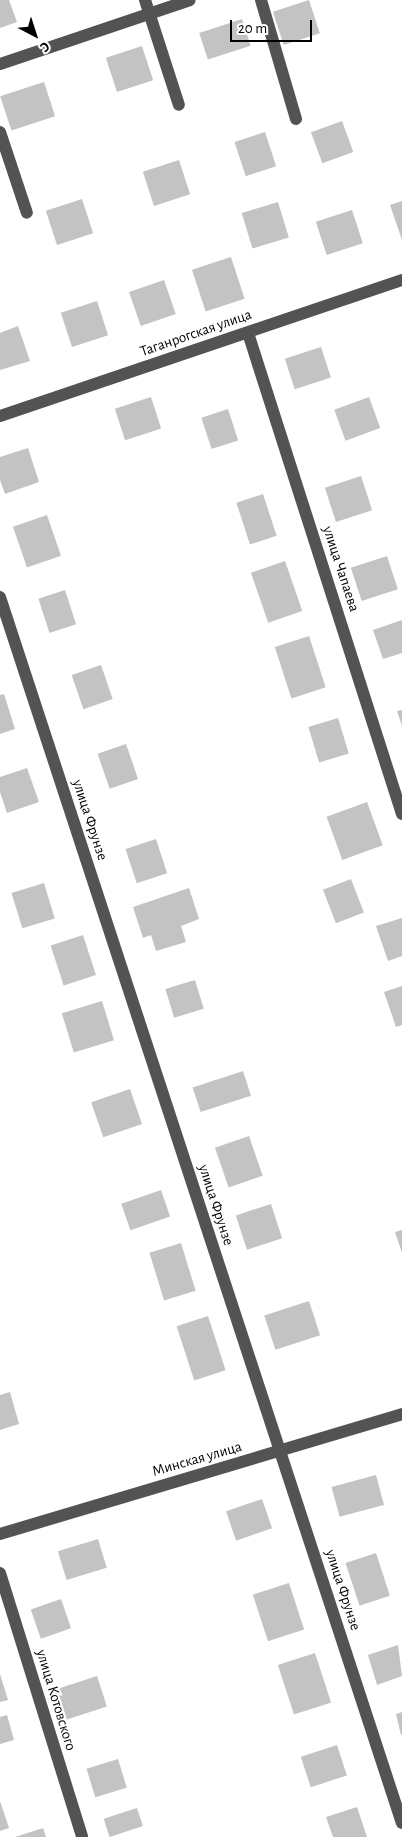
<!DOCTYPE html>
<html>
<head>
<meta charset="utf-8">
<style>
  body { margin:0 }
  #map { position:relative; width:402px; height:1837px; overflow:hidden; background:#fff; font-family:"Alegreya Sans",sans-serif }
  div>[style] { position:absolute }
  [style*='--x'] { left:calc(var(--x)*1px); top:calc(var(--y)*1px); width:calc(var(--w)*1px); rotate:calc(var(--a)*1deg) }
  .building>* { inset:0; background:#c3c3c3; transform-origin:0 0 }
  .minor>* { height:12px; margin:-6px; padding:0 6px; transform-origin:6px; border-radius:6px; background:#535353 }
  span { translate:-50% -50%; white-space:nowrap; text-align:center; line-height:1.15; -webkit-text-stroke:4px #fff; paint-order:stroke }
  .street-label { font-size:15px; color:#000 }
  .north { position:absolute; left:10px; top:10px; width:50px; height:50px; -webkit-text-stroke:4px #fff; paint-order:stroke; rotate:140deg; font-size:14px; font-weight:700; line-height:20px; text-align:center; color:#000 }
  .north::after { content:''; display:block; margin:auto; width:18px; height:22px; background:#000; clip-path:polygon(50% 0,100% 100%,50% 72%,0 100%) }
  .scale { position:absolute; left:230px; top:20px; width:82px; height:22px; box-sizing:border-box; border:2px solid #000; border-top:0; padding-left:6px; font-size:15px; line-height:18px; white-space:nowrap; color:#000; -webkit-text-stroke:4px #fff; paint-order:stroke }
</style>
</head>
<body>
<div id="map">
  <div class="building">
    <div style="clip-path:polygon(0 0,9px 0,17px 22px,0 28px)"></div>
    <div style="left:309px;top:0;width:35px;height:38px;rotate:72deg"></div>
    <div style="left:242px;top:19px;width:28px;height:45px;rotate:72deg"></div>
    <div style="left:142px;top:46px;width:36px;height:38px;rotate:72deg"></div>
    <div style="left:44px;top:82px;width:36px;height:46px;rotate:72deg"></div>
    <div style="left:342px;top:121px;width:33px;height:33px;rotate:70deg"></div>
    <div style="left:265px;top:132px;width:36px;height:32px;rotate:72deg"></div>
    <div style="left:179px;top:160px;width:36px;height:38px;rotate:72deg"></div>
    <div style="left:82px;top:199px;width:36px;height:38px;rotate:72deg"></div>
    <div style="clip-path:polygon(402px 201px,402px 240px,390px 205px)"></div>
    <div style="left:278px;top:202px;width:37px;height:38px;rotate:73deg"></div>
    <div style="left:352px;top:210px;width:35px;height:38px;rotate:72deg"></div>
    <div style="left:231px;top:257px;width:44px;height:41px;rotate:72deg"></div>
    <div style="left:164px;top:280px;width:36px;height:37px;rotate:71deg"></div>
    <div style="left:97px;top:301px;width:36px;height:38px;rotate:72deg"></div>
    <div style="clip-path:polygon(18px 326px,30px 361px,0 370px,0 333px)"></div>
    <div style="left:321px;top:347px;width:32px;height:38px;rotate:72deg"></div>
    <div style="left:151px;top:397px;width:33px;height:38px;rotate:72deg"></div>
    <div style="left:369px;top:397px;width:33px;height:37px;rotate:70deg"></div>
    <div style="left:228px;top:409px;width:33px;height:28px;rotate:72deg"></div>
    <div style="clip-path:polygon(28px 448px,39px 482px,5px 494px,0 480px,0 457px)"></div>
    <div style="left:361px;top:476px;width:36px;height:38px;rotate:72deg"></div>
    <div style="left:263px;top:494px;width:44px;height:28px;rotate:72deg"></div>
    <div style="left:47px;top:515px;width:43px;height:36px;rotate:71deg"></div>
    <div style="left:387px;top:556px;width:35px;height:38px;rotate:72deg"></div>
    <div style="left:285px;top:561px;width:53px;height:36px;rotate:71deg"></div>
    <div style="left:65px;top:590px;width:36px;height:28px;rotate:72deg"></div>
    <div style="clip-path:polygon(402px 620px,402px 653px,383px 659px,373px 630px)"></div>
    <div style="left:309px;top:636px;width:54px;height:36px;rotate:72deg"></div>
    <div style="left:101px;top:665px;width:36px;height:31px;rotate:71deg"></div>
    <div style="clip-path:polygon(4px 694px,15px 729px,0 734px,0 695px)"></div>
    <div style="clip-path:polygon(402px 710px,402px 726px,397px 711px)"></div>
    <div style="left:338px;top:718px;width:37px;height:31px;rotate:73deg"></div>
    <div style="left:126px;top:744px;width:37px;height:30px;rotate:71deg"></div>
    <div style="clip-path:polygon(27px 768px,39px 802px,7px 813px,0 792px,0 777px)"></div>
    <div style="left:367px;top:802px;width:46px;height:43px;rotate:70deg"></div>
    <div style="left:156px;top:839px;width:36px;height:32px;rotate:72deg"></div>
    <div style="left:351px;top:879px;width:36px;height:30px;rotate:69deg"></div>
    <div style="left:44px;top:883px;width:37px;height:34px;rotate:73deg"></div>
    <div style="clip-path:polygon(189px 888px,199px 919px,181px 926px,186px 942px,156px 951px,151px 935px,143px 938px,133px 907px)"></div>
    <div style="clip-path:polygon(402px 918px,402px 956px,388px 961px,376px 926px)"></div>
    <div style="left:83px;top:935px;width:42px;height:34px;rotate:72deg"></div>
    <div style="left:195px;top:980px;width:30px;height:31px;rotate:73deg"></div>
    <div style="clip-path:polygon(402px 986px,402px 1025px,396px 1027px,384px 992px)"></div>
    <div style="left:102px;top:1001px;width:41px;height:42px;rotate:73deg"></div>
    <div style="left:243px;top:1071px;width:26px;height:53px;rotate:72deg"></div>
    <div style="left:130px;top:1089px;width:37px;height:41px;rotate:71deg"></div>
    <div style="left:249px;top:1136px;width:42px;height:36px;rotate:71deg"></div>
    <div style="left:161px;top:1190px;width:28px;height:42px;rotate:71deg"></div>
    <div style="left:271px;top:1204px;width:36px;height:37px;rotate:72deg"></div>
    <div style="clip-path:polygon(402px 1230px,402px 1253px,395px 1232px)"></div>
    <div style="left:181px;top:1243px;width:50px;height:33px;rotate:73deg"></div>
    <div style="left:309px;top:1301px;width:36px;height:47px;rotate:72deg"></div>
    <div style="left:208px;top:1316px;width:57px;height:33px;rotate:72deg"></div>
    <div style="clip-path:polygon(10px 1392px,19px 1424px,0 1430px,0 1395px)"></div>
    <div style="left:376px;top:1475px;width:31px;height:46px;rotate:75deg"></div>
    <div style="left:262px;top:1499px;width:31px;height:38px;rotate:71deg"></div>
    <div style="left:98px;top:1539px;width:30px;height:42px;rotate:73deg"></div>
    <div style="left:376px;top:1553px;width:45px;height:32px;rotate:72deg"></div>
    <div style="left:289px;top:1583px;width:49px;height:38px;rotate:72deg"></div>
    <div style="left:61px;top:1599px;width:31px;height:32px;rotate:71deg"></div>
    <div style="clip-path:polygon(398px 1645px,402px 1676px,377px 1685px,368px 1655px)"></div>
    <div style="left:315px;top:1653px;width:52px;height:39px;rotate:72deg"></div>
    <div style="clip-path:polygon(0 1674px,8px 1700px,0 1702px)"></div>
    <div style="left:97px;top:1676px;width:32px;height:42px;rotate:72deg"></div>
    <div style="clip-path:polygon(402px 1712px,402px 1735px,401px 1735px,396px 1714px)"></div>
    <div style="clip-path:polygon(7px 1715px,14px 1740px,0 1744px,0 1717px)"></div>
    <div style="left:337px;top:1745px;width:32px;height:38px;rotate:72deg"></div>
    <div style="left:118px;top:1759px;width:30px;height:33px;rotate:73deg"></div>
    <div style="clip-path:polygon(0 1801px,9px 1828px,0 1831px)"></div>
    <div style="clip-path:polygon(357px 1807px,367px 1837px,333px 1837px,326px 1817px)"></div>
    <div style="left:137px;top:1808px;width:19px;height:35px;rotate:72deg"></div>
    <div style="clip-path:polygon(43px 1828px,46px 1837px,15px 1837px)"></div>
  </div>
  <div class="minor">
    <div style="--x:145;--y:0;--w:110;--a:72.1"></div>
    <div style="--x:261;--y:0;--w:124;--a:73.6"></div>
    <div style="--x:0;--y:64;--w:200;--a:-18.6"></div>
    <div style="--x:0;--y:132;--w:85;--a:71.6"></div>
    <div style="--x:248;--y:333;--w:505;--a:72.25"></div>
    <div style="--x:0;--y:416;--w:424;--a:-18.7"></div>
    <div style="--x:0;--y:597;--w:1290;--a:71.85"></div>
    <div style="--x:0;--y:1534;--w:420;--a:-16.6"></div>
    <div style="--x:0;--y:1573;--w:276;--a:72.7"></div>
  </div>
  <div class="street-label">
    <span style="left:196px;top:333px;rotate:-19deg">Таганрогская улица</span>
    <span style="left:341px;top:569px;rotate:72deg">улица Чапаева</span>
    <span style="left:90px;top:820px;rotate:72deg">улица Фрунзе</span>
    <span style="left:216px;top:1205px;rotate:72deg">улица Фрунзе</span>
    <span style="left:197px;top:1459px;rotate:-16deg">Минская улица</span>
    <span style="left:343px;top:1590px;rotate:72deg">улица Фрунзе</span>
    <span style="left:56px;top:1700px;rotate:73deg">улица Котовского</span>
  </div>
  <div class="north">С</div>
  <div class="scale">20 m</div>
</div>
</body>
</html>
